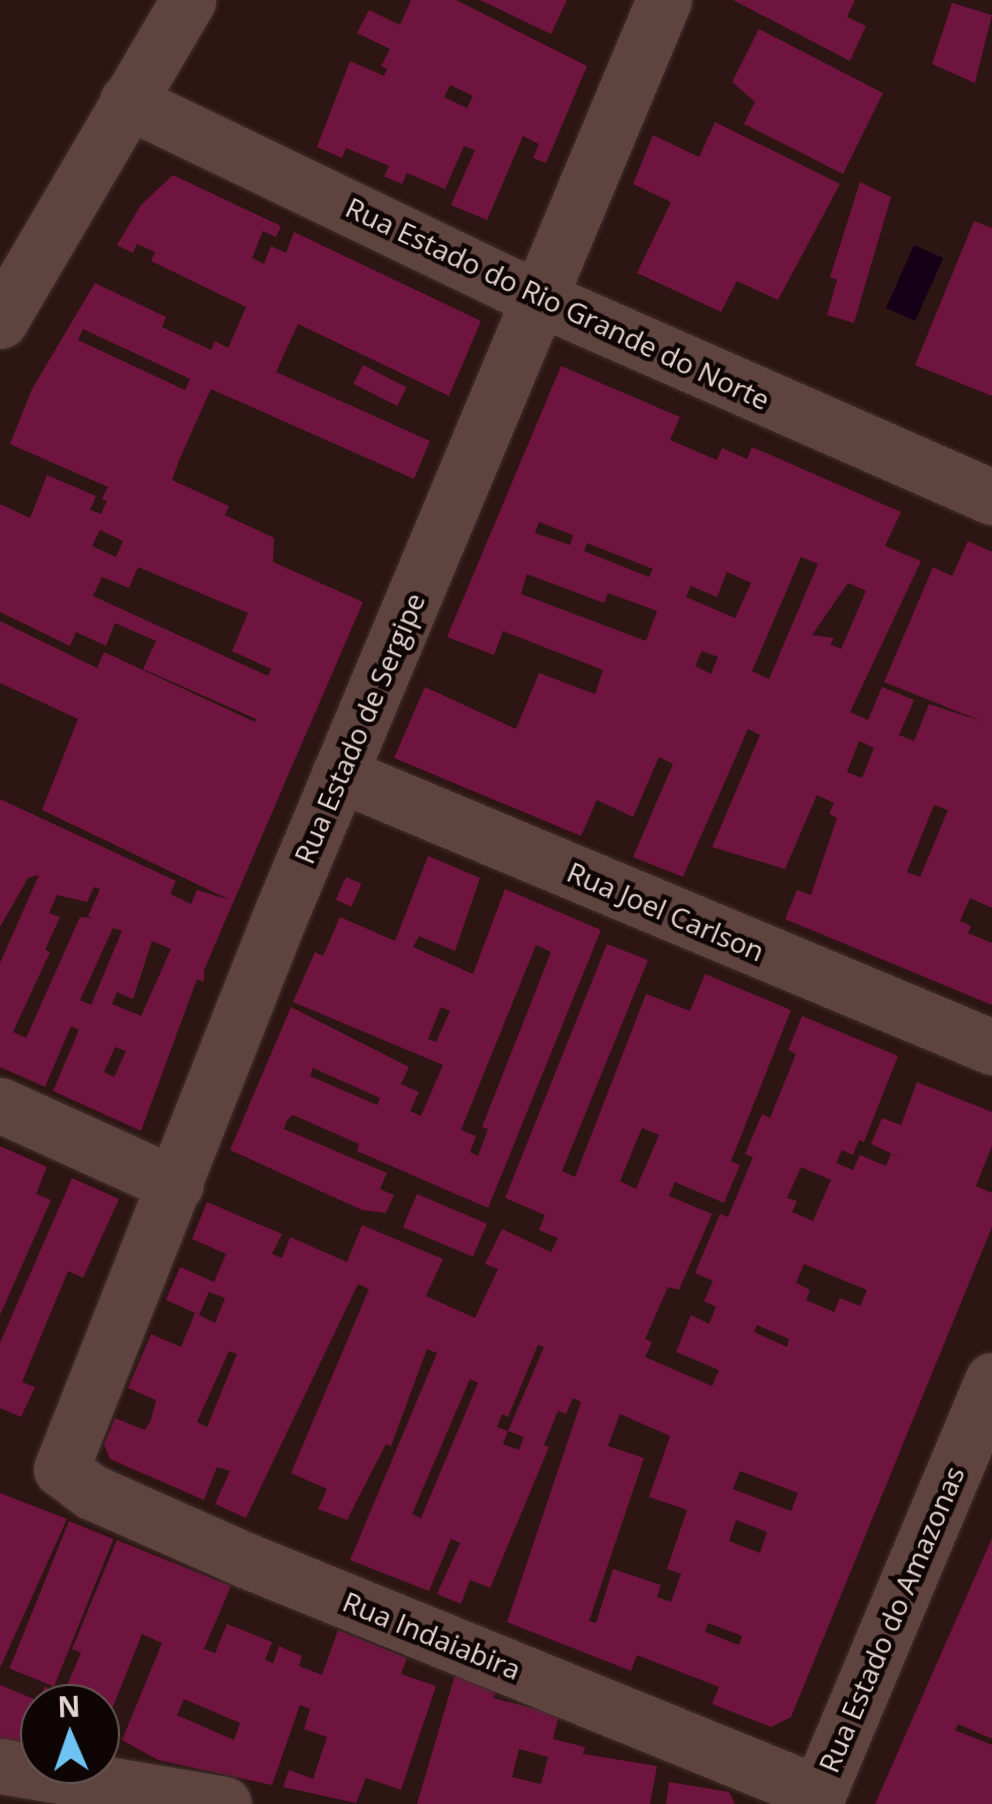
<!DOCTYPE html>
<html>
<head>
<meta charset="utf-8">
<style>
  body { margin:0 }
  #map { position:relative; width:992px; height:1804px; overflow:hidden; background:#2c1512; font-family:"Open Sans",sans-serif }
  div>[style] { position:absolute }
  [style*='--x'] { left:calc(var(--x)*1px); top:calc(var(--y)*1px); width:calc(var(--w)*1px); rotate:calc(var(--a)*1deg) }
  .water>* { inset:0; background:#160017; transform-origin:0 0 }
  .building>* { inset:0; background:#6f143e; transform-origin:0 0 }
  .roads { filter:drop-shadow(0 0 2px #41302e) drop-shadow(0 0 2px #41302e) }
  .street>* { height:55px; margin:-27.5px; padding:0 27.5px; transform-origin:27.5px; border-radius:27.5px; background:#5f433f }
  .secondary>* { height:55px; margin:-27.5px; padding:0 27.5px; transform-origin:27.5px; border-radius:27.5px; background:#5f433f }
  span { translate:-50% -50%; white-space:nowrap; text-align:center; line-height:1.15; -webkit-text-stroke:9px #0e0504; paint-order:stroke }
  .street-label { font-size:28px; color:#e3d2cf }
  .north { position:absolute; left:20px; top:1684px; width:100px; height:100px; box-sizing:border-box; background:#0e0504; border:2px solid #635755; border-radius:50%; rotate:358deg; font-size:28px; font-weight:700; line-height:40px; text-align:center; color:#e3d2cf }
  .north::after { content:''; display:block; margin:auto; width:35px; height:45px; background:#6fc2f4; clip-path:polygon(50% 0,100% 100%,50% 72%,0 100%) }
</style>
</head>
<body>
<div id="map">
  <div class="water">
    <div style="left:914px;top:245px;width:32px;height:69px;rotate:24deg"></div>
  </div>
  <div class="building">
    <div style="clip-path:polygon(evenodd,411px 0,456px 0,587px 66px,546px 163px,533px 158px,539px 144px,523px 136px,487px 220px,451px 205px,475px 150px,464px 146px,445px 189px,407px 173px,402px 184px,384px 176px,389px 166px,346px 148px,342px 158px,317px 147px,350px 61px,384px 76px,387px 69px,381px 66px,390px 49px,357px 33px,369px 10px,400px 25px,411px 0,450px 85px,473px 96px,467px 108px,444px 97px,450px 85px)"></div>
    <div style="clip-path:polygon(480px 0,567px 0,551px 34px)"></div>
    <div style="clip-path:polygon(733px 0,855px 0,847px 17px,866px 26px,850px 61px)"></div>
    <div style="clip-path:polygon(952px 3px,992px 15px,975px 83px,932px 64px)"></div>
    <div style="clip-path:polygon(759px 29px,883px 93px,843px 174px,744px 124px,755px 102px,732px 82px)"></div>
    <div style="clip-path:polygon(715px 122px,840px 184px,778px 300px,737px 281px,721px 312px,637px 273px,671px 202px,633px 184px,653px 135px,699px 157px)"></div>
    <div style="clip-path:polygon(evenodd,173px 175px,281px 226px,276px 237px,263px 231px,252px 258px,264px 264px,271px 246px,286px 253px,294px 232px,481px 321px,449px 396px,298px 324px,276px 372px,430px 441px,414px 479px,211px 389px,180px 458px,172px 480px,229px 506px,225px 515px,274px 538px,273px 562px,363px 602px,204px 970px,204px 982px,197px 979px,141px 1131px,53px 1091px,79px 1030px,71px 1026px,45px 1087px,0 1067px,0 963px,39px 875px,28px 878px,0 927px,0 799px,176px 881px,170px 894px,191px 904px,197px 890px,230px 900px,42px 810px,78px 719px,0 683px,0 621px,97px 668px,104px 652px,255px 722px,256px 719px,143px 669px,156px 641px,115px 623px,106px 646px,76px 632px,70px 646px,0 612px,0 504px,30px 518px,47px 475px,96px 496px,90px 510px,101px 514px,107px 501px,102px 499px,108px 487px,10px 444px,32px 389px,95px 283px,166px 317px,162px 327px,211px 350px,215px 341px,228px 348px,246px 307px,151px 261px,155px 252px,137px 244px,133px 253px,117px 245px,141px 205px,173px 175px,83px 329px,190px 379px,185px 390px,78px 340px,83px 329px,173px 175px,100px 530px,123px 541px,116px 557px,92px 546px,100px 530px,173px 175px,138px 567px,248px 613px,232px 651px,271px 669px,268px 676px,93px 596px,102px 577px,129px 588px,138px 567px,173px 175px,94px 887px,100px 889px,88px 916px,93px 918px,80px 917px,26px 1038px,13px 1032px,50px 952px,45px 950px,60px 917px,49px 913px,57px 895px,87px 902px,94px 887px,173px 175px,113px 928px,122px 931px,91px 1005px,80px 1000px,113px 928px,173px 175px,152px 941px,171px 949px,141px 1016px,112px 1004px,117px 992px,133px 999px,152px 941px,173px 175px,115px 1047px,126px 1051px,114px 1077px,104px 1072px,115px 1047px)"></div>
    <div style="clip-path:polygon(860px 182px,891px 197px,854px 323px,827px 315px,837px 280px,830px 277px)"></div>
    <div style="clip-path:polygon(974px 221px,992px 228px,992px 396px,915px 365px)"></div>
    <div style="left:363px;top:365px;width:49px;height:21px;rotate:27deg"></div>
    <div style="clip-path:polygon(evenodd,561px 366px,680px 417px,670px 440px,717px 460px,722px 448px,747px 459px,752px 447px,901px 512px,885px 546px,921px 561px,850px 712px,868px 720px,882px 687px,914px 700px,899px 735px,914px 741px,929px 704px,984px 722px,884px 682px,933px 567px,952px 576px,968px 541px,992px 552px,992px 908px,970px 898px,960px 921px,971px 926px,968px 933px,992px 943px,992px 1005px,785px 919px,797px 890px,811px 895px,837px 818px,829px 814px,834px 803px,817px 795px,785px 869px,712px 847px,760px 735px,748px 729px,683px 877px,633px 857px,673px 764px,659px 757px,633px 817px,597px 800px,581px 836px,394px 758px,425px 687px,516px 729px,539px 673px,595px 694px,603px 670px,503px 631px,494px 655px,447px 637px,561px 366px,539px 522px,573px 535px,570px 545px,535px 533px,539px 522px,561px 366px,587px 543px,653px 569px,649px 577px,584px 551px,587px 543px,561px 366px,801px 557px,818px 564px,769px 679px,752px 671px,801px 557px,561px 366px,727px 572px,751px 583px,735px 618px,686px 597px,691px 586px,717px 597px,727px 572px,561px 366px,527px 574px,604px 603px,608px 593px,657px 611px,646px 641px,521px 594px,527px 574px,561px 366px,848px 583px,866px 591px,841px 649px,830px 644px,834px 638px,812px 635px,848px 583px,561px 366px,702px 651px,718px 657px,711px 674px,695px 666px,702px 651px,561px 366px,859px 741px,874px 748px,862px 778px,847px 772px,859px 741px,561px 366px,934px 805px,948px 810px,920px 877px,907px 872px,934px 805px)"></div>
    <div style="clip-path:polygon(evenodd,428px 856px,480px 878px,455px 951px,419px 936px,413px 947px,473px 974px,505px 889px,601px 930px,488px 1208px,357px 1151px,359px 1144px,293px 1115px,287px 1120px,284px 1129px,387px 1173px,380px 1189px,394px 1195px,386px 1213px,362px 1210px,230px 1150px,291px 1007px,409px 1067px,401px 1084px,419px 1092px,410px 1111px,421px 1116px,443px 1065px,293px 1002px,315px 952px,323px 956px,340px 917px,395px 941px,428px 856px,536px 945px,551px 952px,482px 1127px,488px 1129px,478px 1156px,470px 1152px,476px 1136px,461px 1130px,536px 945px,428px 856px,441px 1007px,450px 1011px,436px 1042px,428px 1039px,441px 1007px,428px 856px,313px 1068px,380px 1098px,377px 1105px,310px 1076px,313px 1068px)"></div>
    <div style="left:346px;top:877px;width:17px;height:25px;rotate:24deg"></div>
    <div style="clip-path:polygon(evenodd,607px 944px,648px 960px,562px 1171px,575px 1177px,646px 994px,690px 1011px,705px 974px,791px 1010px,731px 1161px,740px 1165px,724px 1203px,675px 1182px,669px 1196px,712px 1214px,679px 1290px,668px 1287px,645px 1339px,652px 1342px,645px 1357px,712px 1386px,719px 1370px,676px 1352px,691px 1315px,709px 1324px,716px 1307px,704px 1301px,713px 1281px,695px 1273px,720px 1214px,728px 1217px,753px 1157px,745px 1154px,762px 1114px,770px 1118px,796px 1054px,788px 1050px,802px 1016px,898px 1056px,864px 1142px,859px 1140px,853px 1155px,842px 1150px,836px 1163px,853px 1170px,860px 1155px,886px 1166px,891px 1154px,909px 1162px,871px 1144px,882px 1118px,901px 1125px,917px 1082px,992px 1112px,992px 1146px,976px 1186px,992px 1193px,992px 1227px,791px 1717px,771px 1727px,712px 1704px,719px 1687px,637px 1655px,631px 1671px,507px 1622px,581px 1402px,573px 1398px,566px 1414px,558px 1411px,544px 1445px,549px 1447px,490px 1588px,470px 1580px,461px 1604px,437px 1594px,460px 1543px,451px 1539px,429px 1591px,350px 1560px,437px 1353px,427px 1349px,391px 1446px,386px 1444px,347px 1520px,318px 1509px,327px 1489px,291px 1473px,369px 1289px,358px 1284px,246px 1518px,215px 1504px,230px 1471px,217px 1467px,204px 1500px,110px 1459px,104px 1445px,115px 1418px,145px 1430px,151px 1420px,156px 1400px,128px 1388px,151px 1334px,181px 1347px,195px 1313px,166px 1300px,180px 1267px,214px 1282px,226px 1254px,192px 1239px,207px 1202px,282px 1234px,272px 1254px,282px 1258px,290px 1237px,347px 1262px,362px 1225px,443px 1259px,426px 1296px,475px 1318px,498px 1269px,485px 1264px,502px 1229px,551px 1252px,558px 1238px,539px 1230px,545px 1215px,505px 1198px,607px 944px,642px 1128px,659px 1135px,636px 1189px,620px 1181px,642px 1128px,607px 944px,801px 1167px,831px 1180px,813px 1221px,792px 1212px,797px 1201px,787px 1198px,801px 1167px,607px 944px,804px 1264px,867px 1290px,860px 1306px,840px 1298px,834px 1312px,806px 1300px,810px 1290px,796px 1283px,804px 1264px,607px 944px,209px 1292px,225px 1298px,215px 1323px,199px 1315px,209px 1292px,607px 944px,757px 1325px,789px 1339px,787px 1347px,754px 1332px,757px 1325px,607px 944px,538px 1345px,544px 1347px,508px 1431px,497px 1427px,502px 1414px,508px 1417px,538px 1345px,607px 944px,229px 1351px,237px 1354px,207px 1427px,197px 1422px,229px 1351px,607px 944px,470px 1379px,478px 1383px,421px 1518px,412px 1514px,470px 1379px,607px 944px,620px 1414px,670px 1436px,649px 1497px,687px 1510px,667px 1569px,681px 1574px,671px 1602px,657px 1597px,661px 1585px,613px 1569px,596px 1623px,589px 1621px,644px 1458px,608px 1446px,620px 1414px,607px 944px,508px 1431px,524px 1437px,519px 1450px,503px 1444px,508px 1431px,607px 944px,740px 1471px,798px 1493px,791px 1511px,733px 1489px,740px 1471px,607px 944px,736px 1520px,767px 1532px,760px 1553px,729px 1541px,736px 1520px,607px 944px,708px 1623px,742px 1636px,739px 1645px,705px 1632px,708px 1623px)"></div>
    <div style="clip-path:polygon(0 1146px,47px 1167px,36px 1194px,51px 1200px,0 1315px)"></div>
    <div style="clip-path:polygon(72px 1178px,119px 1199px,83px 1278px,68px 1271px,22px 1382px,35px 1387px,21px 1417px,0 1408px,0 1343px)"></div>
    <div style="left:417px;top:1194px;width:76px;height:36px;rotate:23deg"></div>
    <div style="clip-path:polygon(0 1493px,67px 1519px,0 1668px)"></div>
    <div style="left:69px;top:1521px;width:48px;height:159px;rotate:22deg"></div>
    <div style="clip-path:polygon(992px 1538px,992px 1739px,958px 1724px,955px 1730px,992px 1745px,992px 1804px,875px 1804px)"></div>
    <div style="clip-path:polygon(evenodd,117px 1540px,231px 1586px,204px 1649px,215px 1653px,227px 1624px,272px 1642px,265px 1660px,273px 1663px,279px 1646px,302px 1656px,299px 1666px,322px 1675px,338px 1630px,407px 1658px,401px 1674px,436px 1686px,401px 1790px,366px 1778px,356px 1803px,283px 1787px,289px 1770px,313px 1779px,327px 1737px,304px 1729px,310px 1709px,300px 1705px,272px 1785px,158px 1760px,122px 1740px,162px 1643px,142px 1634px,100px 1739px,100px 1704px,40px 1704px,31px 1750px,0 1740px,0 1685px,39px 1701px,45px 1686px,61px 1699px,81px 1653px,72px 1649px,117px 1540px,184px 1699px,240px 1723px,234px 1740px,177px 1715px,184px 1699px)"></div>
    <div style="clip-path:polygon(evenodd,455px 1675px,496px 1691px,493px 1698px,559px 1715px,553px 1739px,585px 1747px,583px 1754px,657px 1766px,650px 1804px,417px 1804px,455px 1675px,519px 1749px,548px 1757px,541px 1784px,512px 1777px,519px 1749px)"></div>
    <div style="clip-path:polygon(669px 1782px,729px 1792px,735px 1804px,666px 1804px)"></div>
  </div>
  <div class="roads">
    <div class="street">
      <div style="--x:664;--y:0;--w:993;--a:112.74"></div>
      <div style="--x:280;--y:916;--w:595;--a:111.6"></div>
      <div style="--x:61;--y:1469;--w:39;--a:37"></div>
      <div style="--x:92;--y:1492;--w:171;--a:23.9"></div>
      <div style="--x:248;--y:1561;--w:615;--a:22.15"></div>
      <div style="--x:127;--y:101;--w:422;--a:25.7"></div>
      <div style="--x:507;--y:284;--w:530;--a:23.71"></div>
      <div style="--x:339;--y:774;--w:708;--a:22.69"></div>
      <div style="--x:0;--y:1105;--w:193;--a:24.4"></div>
      <div style="--x:0;--y:1766;--w:227;--a:9.6"></div>
      <div style="--x:814;--y:1804;--w:460;--a:-67.2"></div>
    </div>
    <div class="secondary">
      <div style="--x:0;--y:321;--w:372;--a:-59.6"></div>
    </div>
  </div>
  <div class="street-label">
    <span style="left:558px;top:303px;rotate:25deg">Rua Estado do Rio Grande do Norte</span>
    <span style="left:359px;top:728px;rotate:-67deg">Rua Estado de Sergipe</span>
    <span style="left:666px;top:911px;rotate:23deg">Rua Joel Carlson</span>
    <span style="left:891px;top:1619px;rotate:-67deg">Rua Estado do Amazonas</span>
    <span style="left:432px;top:1635px;rotate:22deg">Rua Indaiabira</span>
  </div>
  <div class="north">N</div>
</div>
</body>
</html>
